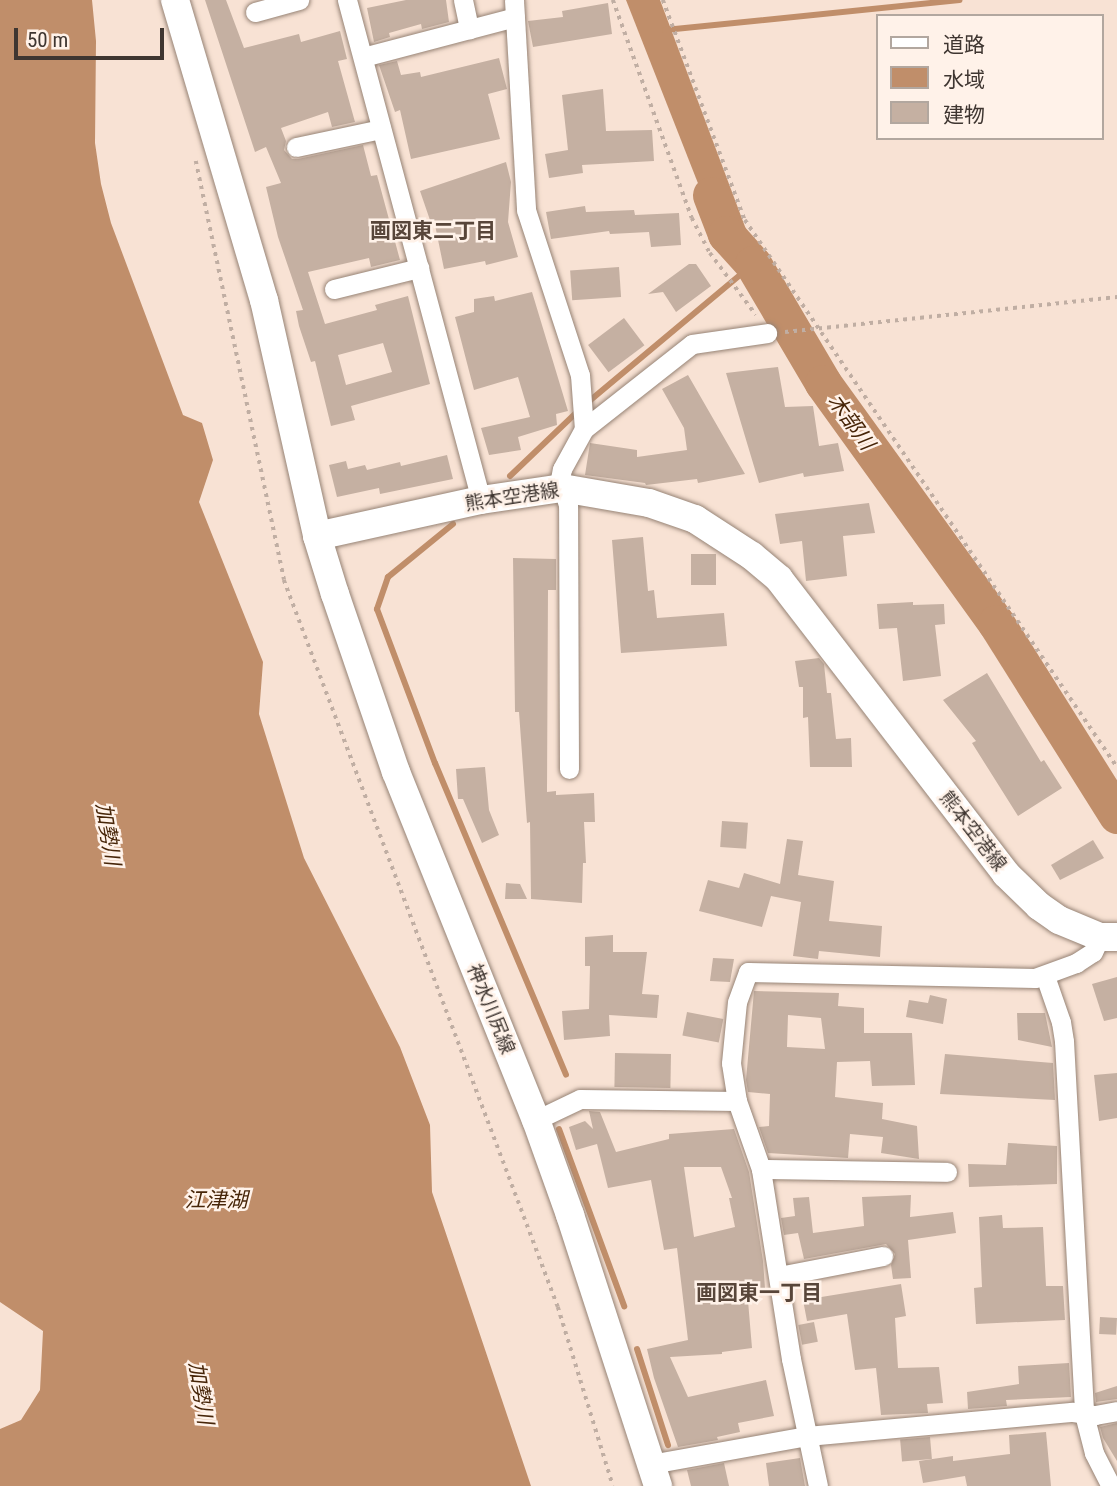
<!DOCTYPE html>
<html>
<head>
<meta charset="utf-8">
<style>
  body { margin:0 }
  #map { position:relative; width:1117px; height:1486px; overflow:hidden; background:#f8e2d4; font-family:"Roboto Condensed","Noto Sans JP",sans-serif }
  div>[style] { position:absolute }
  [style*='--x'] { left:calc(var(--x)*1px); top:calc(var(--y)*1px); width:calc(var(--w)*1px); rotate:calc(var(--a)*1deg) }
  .water>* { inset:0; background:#c08e6a }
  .stream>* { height:6px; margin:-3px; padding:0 3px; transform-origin:3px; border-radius:3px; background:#c08e6a }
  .river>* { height:37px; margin:-18.5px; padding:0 18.5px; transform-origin:18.5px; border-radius:18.5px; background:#c08e6a }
  .building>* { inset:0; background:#c5b0a2; transform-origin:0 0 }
  .path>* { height:3.5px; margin-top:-1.75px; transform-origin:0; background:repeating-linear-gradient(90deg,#c0aea3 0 3.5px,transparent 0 8.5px) }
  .roads { filter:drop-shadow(0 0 2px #968375) drop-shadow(0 0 2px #968375) }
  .minor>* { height:19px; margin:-9.5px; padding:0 9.5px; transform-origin:9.5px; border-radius:9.5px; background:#fff }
  .secondary>* { height:28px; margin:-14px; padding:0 14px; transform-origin:14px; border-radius:14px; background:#fff }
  span { translate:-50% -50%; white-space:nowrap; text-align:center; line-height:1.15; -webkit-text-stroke:5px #fff2e9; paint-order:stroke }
  .street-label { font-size:19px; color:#3f3631 }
  .neighbourhood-label { font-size:21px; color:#58463a; font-weight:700 }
  .water-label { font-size:21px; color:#472508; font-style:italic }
  .legend { position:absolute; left:876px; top:14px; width:228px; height:126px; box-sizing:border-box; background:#fff2e9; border:2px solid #b2a79f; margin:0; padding:9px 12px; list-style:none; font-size:21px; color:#3f3631 }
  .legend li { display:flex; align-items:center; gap:14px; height:35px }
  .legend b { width:35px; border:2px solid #b2a79f }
  .scale { position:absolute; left:14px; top:28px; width:150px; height:32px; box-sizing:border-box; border:4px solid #3f3631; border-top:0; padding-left:9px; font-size:21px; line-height:24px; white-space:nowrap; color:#3f3631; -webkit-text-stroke:5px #fff2e9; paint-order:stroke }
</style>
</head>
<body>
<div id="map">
  <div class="water">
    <div style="clip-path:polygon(0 0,92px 0,96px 41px,95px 143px,101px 184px,111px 223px,183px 415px,202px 423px,213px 460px,199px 502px,263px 662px,259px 714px,304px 858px,400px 1047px,430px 1125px,432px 1192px,531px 1486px,0 1486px,0 1429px,21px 1420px,40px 1390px,43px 1331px,0 1302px)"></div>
    <div style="clip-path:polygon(626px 0,660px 0,747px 232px,723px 247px)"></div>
  </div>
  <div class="stream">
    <div style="--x:665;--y:30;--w:296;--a:-5.8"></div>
    <div style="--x:587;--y:403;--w:217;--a:-39.9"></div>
    <div style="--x:510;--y:476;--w:95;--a:-43.7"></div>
    <div style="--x:453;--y:524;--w:84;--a:140.8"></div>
    <div style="--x:388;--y:577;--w:34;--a:109"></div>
    <div style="--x:377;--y:609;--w:165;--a:69.4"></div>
    <div style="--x:435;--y:763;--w:338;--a:67.2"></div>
    <div style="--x:559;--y:1129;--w:189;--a:69.8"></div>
    <div style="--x:637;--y:1349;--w:101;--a:72.1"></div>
  </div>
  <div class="river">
    <div style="--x:711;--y:195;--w:42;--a:69"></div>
    <div style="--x:726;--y:234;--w:40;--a:48"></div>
    <div style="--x:753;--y:264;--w:138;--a:59.5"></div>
    <div style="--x:823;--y:383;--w:296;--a:54.2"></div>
    <div style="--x:996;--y:623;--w:227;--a:57.8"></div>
  </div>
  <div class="building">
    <div style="clip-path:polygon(evenodd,205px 0,226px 0,244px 48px,299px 34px,301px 42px,340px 31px,347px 59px,338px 61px,355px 122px,332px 127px,328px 112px,281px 128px,286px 141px,284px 150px,292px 159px,298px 159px,363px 145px,371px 176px,377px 175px,400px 260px,371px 267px,369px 258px,308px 272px,325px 324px,377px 310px,375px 305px,408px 296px,430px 384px,351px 406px,355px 420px,331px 426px,315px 361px,311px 362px,299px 326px,296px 311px,303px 310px,278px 237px,266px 187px,281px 183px,266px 147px,255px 152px,205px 0,383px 343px,392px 372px,346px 385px,338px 355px,383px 343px)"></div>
    <div style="clip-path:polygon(406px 0,446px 0,449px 22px,422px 29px,421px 24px,389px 33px,390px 37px,374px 42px,367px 8px)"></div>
    <div style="clip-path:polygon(608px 3px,612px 34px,533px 47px,528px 21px,563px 17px,562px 11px)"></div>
    <div style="clip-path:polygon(499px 58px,507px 89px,488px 94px,500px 139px,411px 159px,400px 110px,395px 112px,379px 65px,397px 61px,401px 75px,420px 72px,421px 77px)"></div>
    <div style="clip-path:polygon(603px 89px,606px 131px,652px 130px,654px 161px,582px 165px,583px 173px,549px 178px,545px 154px,568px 150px,562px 95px)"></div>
    <div style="clip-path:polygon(506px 162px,511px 182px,508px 222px,518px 257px,486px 265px,485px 261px,444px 269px,435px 225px,432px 226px,420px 191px)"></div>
    <div style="clip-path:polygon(585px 206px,586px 212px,634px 210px,635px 215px,679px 213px,681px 245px,651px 247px,649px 232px,610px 234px,609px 231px,551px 239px,546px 212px)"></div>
    <div style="clip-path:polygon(689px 264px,696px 264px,711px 286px,676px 312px,663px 292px,648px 294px)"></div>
    <div style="left:619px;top:267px;width:30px;height:49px;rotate:86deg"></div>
    <div style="clip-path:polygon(532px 292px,568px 411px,556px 414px,557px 425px,518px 437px,521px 450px,489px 455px,481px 428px,530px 417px,518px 377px,474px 390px,455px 317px,474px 312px,474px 299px,494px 296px,495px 301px)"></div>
    <div style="left:624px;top:318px;width:34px;height:45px;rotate:53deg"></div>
    <div style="clip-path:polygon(778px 367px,785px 407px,813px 406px,819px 446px,838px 443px,844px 471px,804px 477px,803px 473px,759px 483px,726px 373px)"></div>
    <div style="clip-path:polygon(688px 375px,745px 474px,698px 483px,697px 479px,646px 485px,645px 483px,585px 475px,590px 443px,637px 450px,637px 457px,687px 450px,684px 428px,662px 389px)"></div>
    <div style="clip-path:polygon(447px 455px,453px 479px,380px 494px,379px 488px,337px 497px,329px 465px,346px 461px,348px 469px,365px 465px,367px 470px,400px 462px,401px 466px)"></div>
    <div style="clip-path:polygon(869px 503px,875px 533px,843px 536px,847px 576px,806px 581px,802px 541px,780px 544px,775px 514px)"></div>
    <div style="clip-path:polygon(643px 537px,648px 591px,654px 590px,657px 618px,724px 613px,727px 646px,621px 653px,612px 540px)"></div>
    <div style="left:691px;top:554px;width:25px;height:31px"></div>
    <div style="clip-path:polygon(513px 558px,556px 559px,556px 590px,548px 590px,547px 792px,556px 791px,556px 795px,594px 793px,595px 822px,584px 822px,586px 863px,583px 863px,582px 903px,531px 899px,530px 822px,527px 823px,519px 712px,515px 712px)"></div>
    <div style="clip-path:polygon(913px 602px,913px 605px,944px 604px,945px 624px,935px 625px,941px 676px,903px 681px,897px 628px,879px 629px,877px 604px)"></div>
    <div style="clip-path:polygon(819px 658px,824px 664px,827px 693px,831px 693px,836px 739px,851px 738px,852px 767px,810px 767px,808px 717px,803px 718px,803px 687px,799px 687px,795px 661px)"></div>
    <div style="clip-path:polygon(987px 673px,1041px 762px,1044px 760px,1062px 788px,1018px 816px,972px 743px,976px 741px,943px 700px)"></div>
    <div style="clip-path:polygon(485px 767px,489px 810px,499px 835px,482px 843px,463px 799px,458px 799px,456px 769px)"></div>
    <div style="left:722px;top:821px;width:26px;height:26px;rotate:4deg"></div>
    <div style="clip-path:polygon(787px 839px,803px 841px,798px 875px,834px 881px,829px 921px,882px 926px,880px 957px,819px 951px,818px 959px,793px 956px,801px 902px,771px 896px,762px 927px,699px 911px,708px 880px,739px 888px,744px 873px,780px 884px)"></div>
    <div style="clip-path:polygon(1093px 840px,1104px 858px,1060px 880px,1051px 865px)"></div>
    <div style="clip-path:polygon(506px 883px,520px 884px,527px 899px,505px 899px)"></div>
    <div style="clip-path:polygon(613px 935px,613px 952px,647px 952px,642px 994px,659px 995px,657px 1018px,609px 1015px,610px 1036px,564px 1040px,562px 1011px,589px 1009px,590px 966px,585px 966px,585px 937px)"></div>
    <div style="clip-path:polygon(713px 958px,734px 959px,730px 982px,710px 981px)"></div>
    <div style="clip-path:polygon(1117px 977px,1117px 1018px,1104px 1021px,1092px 984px)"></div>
    <div style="clip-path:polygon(evenodd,754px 991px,839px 993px,838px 1006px,864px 1008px,864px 1033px,912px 1033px,915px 1085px,872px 1086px,870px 1061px,837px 1062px,835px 1097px,883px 1103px,882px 1119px,917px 1126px,919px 1159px,881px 1153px,883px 1137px,850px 1134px,848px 1158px,768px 1153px,759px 1127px,769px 1126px,770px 1094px,748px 1092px,746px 1080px,754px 991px,788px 1015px,821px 1018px,825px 1049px,787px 1047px,788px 1015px)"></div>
    <div style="clip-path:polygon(930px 995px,947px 999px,943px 1024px,906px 1017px,909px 1000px,928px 1003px)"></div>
    <div style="left:687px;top:1012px;width:37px;height:24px;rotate:11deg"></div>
    <div style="clip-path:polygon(1017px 1013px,1045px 1013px,1052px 1047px,1018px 1040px)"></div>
    <div style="left:615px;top:1053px;width:56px;height:34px;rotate:1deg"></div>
    <div style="clip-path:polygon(945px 1054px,1053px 1063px,1055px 1100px,940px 1094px)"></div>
    <div style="clip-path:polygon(1117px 1073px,1117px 1118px,1099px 1121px,1094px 1075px)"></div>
    <div style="clip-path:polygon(evenodd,589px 1111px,600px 1112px,616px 1152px,669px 1139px,669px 1134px,734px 1129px,749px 1172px,763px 1261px,765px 1288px,747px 1289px,752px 1348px,722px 1352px,722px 1354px,670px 1357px,688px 1397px,766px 1380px,774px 1416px,738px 1423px,740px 1432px,717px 1437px,718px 1440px,678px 1447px,654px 1378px,647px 1349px,688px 1340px,677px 1248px,664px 1250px,651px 1180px,608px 1188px,597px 1144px,576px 1150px,569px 1127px,585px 1121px,593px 1129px,589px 1111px,684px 1167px,721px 1167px,732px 1198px,729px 1198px,735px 1227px,694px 1237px,684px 1167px)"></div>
    <div style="clip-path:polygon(1008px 1143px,1057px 1146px,1057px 1184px,969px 1187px,968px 1164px,1006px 1165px)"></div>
    <div style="clip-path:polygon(911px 1195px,910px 1217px,953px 1212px,956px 1233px,908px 1240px,911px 1278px,893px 1279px,891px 1265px,895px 1254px,886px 1244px,804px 1259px,798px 1233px,784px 1235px,781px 1218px,795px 1216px,793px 1198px,809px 1197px,813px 1233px,864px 1226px,862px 1197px)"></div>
    <div style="clip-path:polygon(1002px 1215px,1003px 1228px,1043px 1227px,1046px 1286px,1063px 1286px,1065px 1320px,976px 1324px,974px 1288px,982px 1287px,979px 1217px)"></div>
    <div style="clip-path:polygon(901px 1284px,906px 1316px,895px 1318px,898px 1368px,939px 1367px,943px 1403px,927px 1404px,928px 1413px,881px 1415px,876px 1368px,855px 1370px,847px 1314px,807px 1321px,803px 1300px)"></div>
    <div style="left:1100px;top:1317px;width:17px;height:17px;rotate:3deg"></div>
    <div style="left:814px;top:1322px;width:20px;height:16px;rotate:79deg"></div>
    <div style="clip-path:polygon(1069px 1363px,1071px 1397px,1006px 1400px,1007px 1406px,968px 1409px,967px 1392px,1019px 1384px,1018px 1366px)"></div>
    <div style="clip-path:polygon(1117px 1386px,1117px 1399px,1096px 1402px,1095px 1393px)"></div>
    <div style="clip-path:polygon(1117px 1423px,1117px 1461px,1103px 1438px,1100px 1427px)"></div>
    <div style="clip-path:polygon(1046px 1432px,1051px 1486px,967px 1486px,965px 1476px,923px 1483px,919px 1461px,953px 1456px,953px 1461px,1010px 1454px,1009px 1435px)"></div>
    <div style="left:930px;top:1437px;width:22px;height:30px;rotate:85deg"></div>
    <div style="clip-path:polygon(800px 1458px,805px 1486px,769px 1486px,766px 1463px)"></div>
    <div style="clip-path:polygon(724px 1463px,729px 1486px,691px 1486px,687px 1470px)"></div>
  </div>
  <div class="path">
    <div style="--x:613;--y:0;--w:232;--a:70.1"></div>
    <div style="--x:692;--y:218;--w:39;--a:63"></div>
    <div style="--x:710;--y:253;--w:77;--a:53.4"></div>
    <div style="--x:663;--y:0;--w:235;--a:69.6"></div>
    <div style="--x:745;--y:220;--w:662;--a:55.78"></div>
    <div style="--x:196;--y:161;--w:428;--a:78.1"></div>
    <div style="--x:284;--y:580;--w:777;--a:69.35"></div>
    <div style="--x:558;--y:1307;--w:187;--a:72.9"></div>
    <div style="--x:785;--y:332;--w:334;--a:-6"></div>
  </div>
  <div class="roads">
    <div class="minor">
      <div style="--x:347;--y:0;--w:518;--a:75"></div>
      <div style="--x:463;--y:0;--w:30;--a:78"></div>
      <div style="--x:514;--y:0;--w:210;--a:86.7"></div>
      <div style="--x:526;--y:210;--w:174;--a:71.9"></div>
      <div style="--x:580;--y:375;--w:54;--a:85.8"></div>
      <div style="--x:255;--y:12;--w:46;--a:-15.3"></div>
      <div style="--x:363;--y:57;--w:157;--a:-14.7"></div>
      <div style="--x:296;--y:147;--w:87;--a:-12"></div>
      <div style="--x:334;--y:289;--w:88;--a:-13.9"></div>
      <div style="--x:569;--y:769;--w:264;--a:-90.2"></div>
      <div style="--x:568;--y:505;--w:27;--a:-107"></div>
      <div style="--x:560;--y:479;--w:10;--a:-79"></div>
      <div style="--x:562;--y:469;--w:46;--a:-61.2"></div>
      <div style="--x:584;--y:429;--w:137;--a:-38.2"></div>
      <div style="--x:692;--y:344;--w:76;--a:-8.3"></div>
      <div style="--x:1045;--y:976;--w:49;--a:70.8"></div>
      <div style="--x:1061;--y:1022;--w:19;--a:81"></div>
      <div style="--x:1064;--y:1041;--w:374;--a:86.9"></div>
      <div style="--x:1084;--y:1414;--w:40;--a:75.6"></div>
      <div style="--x:1094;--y:1453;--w:37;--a:63"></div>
      <div style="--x:536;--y:1120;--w:49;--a:-25.5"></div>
      <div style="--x:580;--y:1099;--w:157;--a:0.7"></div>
      <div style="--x:761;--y:1169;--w:186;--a:0.9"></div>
      <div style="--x:779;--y:1276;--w:106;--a:-10.9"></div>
      <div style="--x:651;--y:1464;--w:158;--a:-10.2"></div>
      <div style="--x:807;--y:1436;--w:267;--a:-5.2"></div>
      <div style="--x:1073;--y:1412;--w:22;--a:8"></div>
      <div style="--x:1095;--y:1415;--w:22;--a:-10"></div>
      <div style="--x:818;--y:1486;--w:130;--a:-102"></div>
      <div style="--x:791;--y:1359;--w:192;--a:-99"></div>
      <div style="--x:761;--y:1169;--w:72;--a:-109.4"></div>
      <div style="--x:737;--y:1101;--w:38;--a:-99"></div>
      <div style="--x:731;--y:1063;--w:61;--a:-84.4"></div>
      <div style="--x:737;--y:1002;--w:32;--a:-70"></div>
      <div style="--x:748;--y:972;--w:287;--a:1.2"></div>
      <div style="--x:1035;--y:978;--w:44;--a:-20.1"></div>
      <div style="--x:1076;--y:963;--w:20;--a:-33"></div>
      <div style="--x:1093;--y:952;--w:17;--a:-65"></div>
    </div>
    <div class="secondary">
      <div style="--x:175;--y:0;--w:313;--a:73.5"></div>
      <div style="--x:264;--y:300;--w:242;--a:77.3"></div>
      <div style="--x:317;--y:536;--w:61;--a:72.8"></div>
      <div style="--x:335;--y:594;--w:188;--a:71.1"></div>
      <div style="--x:396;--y:772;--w:375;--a:68.1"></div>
      <div style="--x:536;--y:1120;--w:101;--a:70.3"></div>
      <div style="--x:570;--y:1215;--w:285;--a:72"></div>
      <div style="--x:317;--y:536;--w:168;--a:-12.4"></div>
      <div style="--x:481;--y:500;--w:82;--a:-8.4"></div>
      <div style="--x:562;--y:488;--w:88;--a:9.8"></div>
      <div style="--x:649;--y:503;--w:49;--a:19.2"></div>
      <div style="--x:695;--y:519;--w:68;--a:33"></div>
      <div style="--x:752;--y:556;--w:35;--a:40"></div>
      <div style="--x:779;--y:579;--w:372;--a:52.4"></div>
      <div style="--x:1006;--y:874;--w:46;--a:44.1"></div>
      <div style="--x:1039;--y:906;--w:24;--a:35"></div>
      <div style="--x:1059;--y:920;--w:44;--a:22.5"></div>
      <div style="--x:1100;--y:937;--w:17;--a:0"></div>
    </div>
  </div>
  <div class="street-label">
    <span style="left:512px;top:497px;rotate:-9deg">熊本空港線</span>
    <span style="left:973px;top:831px;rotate:52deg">熊本空港線</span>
    <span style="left:491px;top:1009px;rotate:68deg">神水川尻線</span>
  </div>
  <div class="neighbourhood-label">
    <span style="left:433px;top:231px">画図東二丁目</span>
    <span style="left:759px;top:1293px">画図東一丁目</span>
  </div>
  <div class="water-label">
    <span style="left:851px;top:422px;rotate:54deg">木部川</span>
    <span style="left:108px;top:834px;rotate:81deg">加勢川</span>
    <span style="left:216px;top:1200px">江津湖</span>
    <span style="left:201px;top:1393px;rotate:81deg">加勢川</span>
  </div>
  <ul class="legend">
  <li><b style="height:9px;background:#fff"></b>道路</li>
  <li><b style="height:19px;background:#c08e6a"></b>水域</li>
  <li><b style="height:19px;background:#c5b0a2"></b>建物</li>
  </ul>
  <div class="scale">50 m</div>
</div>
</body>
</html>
